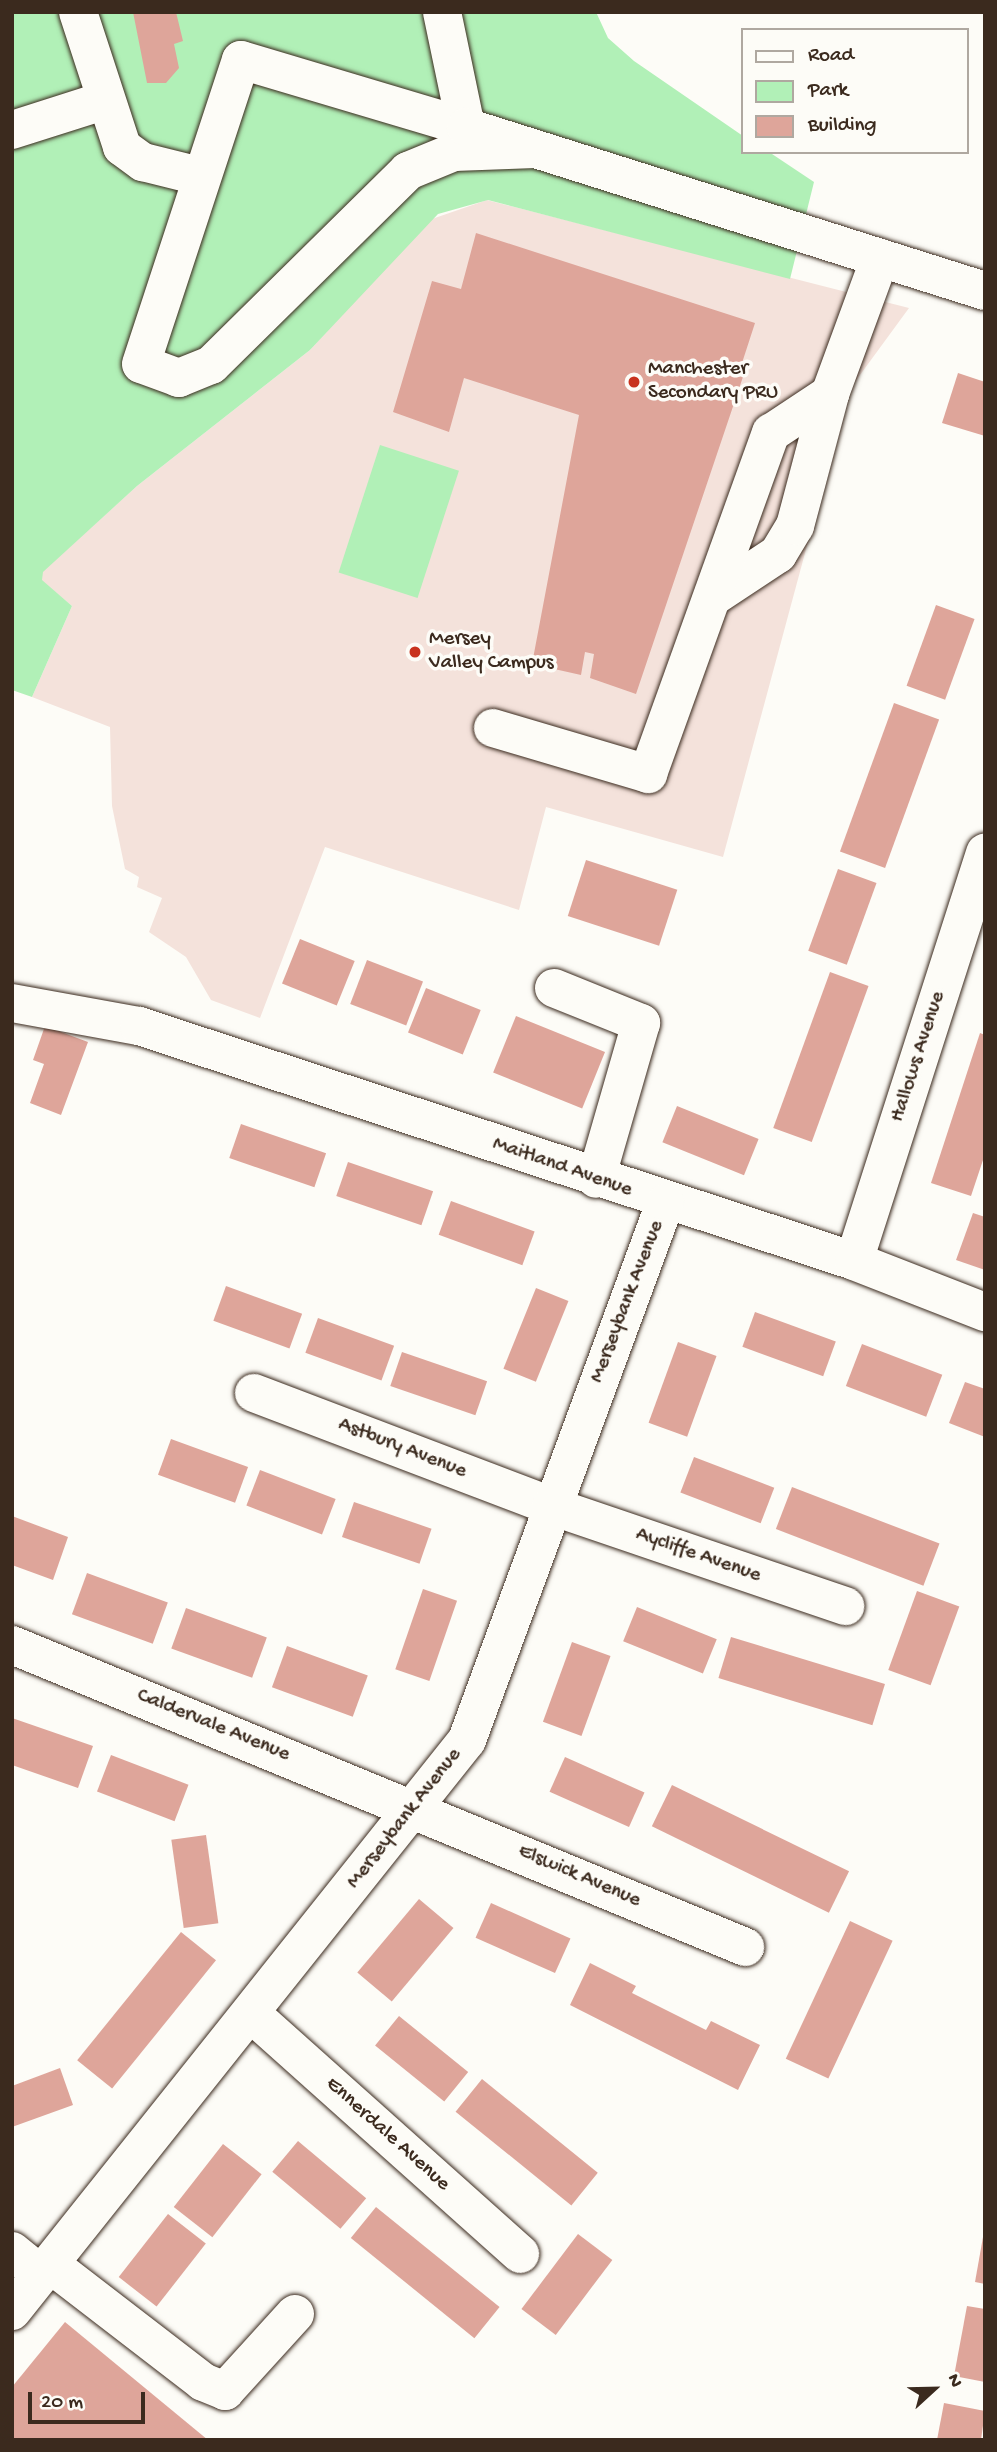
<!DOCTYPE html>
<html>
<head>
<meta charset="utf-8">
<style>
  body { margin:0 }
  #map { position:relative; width:997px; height:2452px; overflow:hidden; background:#fdfcf7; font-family:"Gochi Hand",sans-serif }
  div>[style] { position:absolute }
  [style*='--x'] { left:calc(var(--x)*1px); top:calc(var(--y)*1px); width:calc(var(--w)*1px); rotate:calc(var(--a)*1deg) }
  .built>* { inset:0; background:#f4e2db }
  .green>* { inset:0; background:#b1f0b7; transform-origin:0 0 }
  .building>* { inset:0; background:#dea59a; transform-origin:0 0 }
  .roads { filter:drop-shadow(0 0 2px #3b2a1e) drop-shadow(0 0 2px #3b2a1e) }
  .minor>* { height:38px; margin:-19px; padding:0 19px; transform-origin:19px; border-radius:19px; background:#fdfcf7 }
  .dots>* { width:19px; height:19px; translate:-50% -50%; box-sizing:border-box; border:4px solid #fdfcf7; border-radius:50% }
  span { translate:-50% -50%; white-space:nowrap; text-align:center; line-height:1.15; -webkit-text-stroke:7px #fdfcf7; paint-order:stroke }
  .poi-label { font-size:21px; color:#3b2a1e }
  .left { translate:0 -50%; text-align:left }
  .street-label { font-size:21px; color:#3b2a1e }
  .frame { position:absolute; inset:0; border:14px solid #3b2a1e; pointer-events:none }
  .legend { position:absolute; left:741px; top:28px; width:228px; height:126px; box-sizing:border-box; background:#fdfcf7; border:2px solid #afa8a0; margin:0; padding:9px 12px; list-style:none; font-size:21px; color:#3b2a1e }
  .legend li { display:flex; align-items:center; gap:14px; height:35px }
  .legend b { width:35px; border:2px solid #afa8a0 }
  .north { position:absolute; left:899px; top:2354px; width:70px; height:70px; -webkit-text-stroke:5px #fdfcf7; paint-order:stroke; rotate:68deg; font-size:19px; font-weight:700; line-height:28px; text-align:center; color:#3b2a1e }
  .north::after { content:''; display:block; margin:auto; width:24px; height:32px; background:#3b2a1e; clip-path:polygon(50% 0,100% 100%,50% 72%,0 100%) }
  .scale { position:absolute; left:28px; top:2392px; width:117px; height:32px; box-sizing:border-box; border:4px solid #3b2a1e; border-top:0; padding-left:9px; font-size:21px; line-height:24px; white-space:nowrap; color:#3b2a1e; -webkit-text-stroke:5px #fdfcf7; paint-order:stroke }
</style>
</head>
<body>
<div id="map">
  <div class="built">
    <div style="clip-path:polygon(487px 200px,909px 308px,849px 390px,723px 857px,546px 807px,519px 910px,325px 847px,260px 1018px,211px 1000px,186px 957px,149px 932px,162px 898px,137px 887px,139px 877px,125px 869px,112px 806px,110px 727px,32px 697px,72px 606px,41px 580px,42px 572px,137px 486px,310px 350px,429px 220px)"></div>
  </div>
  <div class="green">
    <div style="clip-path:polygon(12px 12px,596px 12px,608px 38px,634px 61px,743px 136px,743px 152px,769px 152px,814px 182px,790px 279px,488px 200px,438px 214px,310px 350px,137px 486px,43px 572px,42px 580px,72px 606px,32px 697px,12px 690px)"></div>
    <div style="left:380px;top:445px;width:83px;height:134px;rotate:18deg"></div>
  </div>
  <div class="building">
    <div style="clip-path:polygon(133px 12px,176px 12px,183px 41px,174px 44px,179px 68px,166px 83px,147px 83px)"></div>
    <div style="clip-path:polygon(476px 233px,755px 323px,742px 363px,747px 365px,636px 694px,590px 678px,594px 654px,585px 652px,581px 675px,532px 664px,579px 415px,464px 378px,449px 432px,393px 412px,432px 281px,461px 289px)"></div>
    <div style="clip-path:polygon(958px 373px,985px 382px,985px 436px,942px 423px)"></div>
    <div style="left:936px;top:605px;width:41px;height:86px;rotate:20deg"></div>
    <div style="left:894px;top:703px;width:48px;height:158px;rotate:20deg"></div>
    <div style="left:586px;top:860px;width:96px;height:59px;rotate:18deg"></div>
    <div style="left:838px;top:869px;width:41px;height:87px;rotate:20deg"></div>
    <div style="left:300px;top:939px;width:59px;height:48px;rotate:22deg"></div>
    <div style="left:367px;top:960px;width:60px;height:47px;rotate:21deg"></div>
    <div style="left:830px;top:972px;width:41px;height:166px;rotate:20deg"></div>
    <div style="left:426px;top:988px;width:59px;height:48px;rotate:22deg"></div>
    <div style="left:516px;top:1016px;width:96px;height:61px;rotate:22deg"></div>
    <div style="clip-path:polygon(45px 1026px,88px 1042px,61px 1115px,30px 1103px,44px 1064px,33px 1060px)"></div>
    <div style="clip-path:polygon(980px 1033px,985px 1035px,985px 1154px,971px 1196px,931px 1183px)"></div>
    <div style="left:677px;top:1106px;width:88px;height:39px;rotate:22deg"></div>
    <div style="left:241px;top:1124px;width:90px;height:36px;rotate:19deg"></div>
    <div style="left:348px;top:1162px;width:90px;height:36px;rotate:19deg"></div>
    <div style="left:451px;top:1201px;width:89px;height:36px;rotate:20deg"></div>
    <div style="clip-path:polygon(973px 1213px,985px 1217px,985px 1270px,956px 1260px)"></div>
    <div style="left:226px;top:1286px;width:81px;height:37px;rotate:20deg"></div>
    <div style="left:536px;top:1288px;width:35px;height:87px;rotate:22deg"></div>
    <div style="left:755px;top:1312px;width:86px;height:37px;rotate:20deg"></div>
    <div style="left:318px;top:1318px;width:81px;height:37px;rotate:20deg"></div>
    <div style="left:678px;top:1342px;width:41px;height:86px;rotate:20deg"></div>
    <div style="left:862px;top:1344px;width:86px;height:45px;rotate:21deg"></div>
    <div style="left:402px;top:1352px;width:90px;height:36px;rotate:19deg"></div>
    <div style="clip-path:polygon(965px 1382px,985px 1389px,985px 1437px,949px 1423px)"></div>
    <div style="left:171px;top:1439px;width:82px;height:38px;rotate:20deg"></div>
    <div style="left:694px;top:1457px;width:86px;height:38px;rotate:21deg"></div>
    <div style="left:260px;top:1470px;width:81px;height:38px;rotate:21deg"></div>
    <div style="left:792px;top:1487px;width:158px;height:45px;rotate:21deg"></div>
    <div style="left:354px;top:1502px;width:82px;height:37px;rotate:19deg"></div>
    <div style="clip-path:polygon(12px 1516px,68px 1537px,53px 1580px,12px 1565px)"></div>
    <div style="left:87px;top:1573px;width:86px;height:44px;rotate:20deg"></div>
    <div style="left:423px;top:1589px;width:36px;height:85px;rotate:19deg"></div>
    <div style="left:917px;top:1591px;width:45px;height:84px;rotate:20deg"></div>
    <div style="left:637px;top:1607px;width:86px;height:37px;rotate:22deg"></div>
    <div style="left:186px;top:1608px;width:86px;height:43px;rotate:20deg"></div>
    <div style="left:731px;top:1637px;width:161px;height:43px;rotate:17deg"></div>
    <div style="left:572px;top:1642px;width:41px;height:85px;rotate:20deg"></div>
    <div style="left:287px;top:1646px;width:86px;height:44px;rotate:20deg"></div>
    <div style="clip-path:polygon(12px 1718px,93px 1746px,78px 1788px,12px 1765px)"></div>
    <div style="left:111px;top:1755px;width:83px;height:39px;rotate:21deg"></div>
    <div style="left:565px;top:1757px;width:87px;height:38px;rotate:24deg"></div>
    <div style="left:672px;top:1785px;width:197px;height:46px;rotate:26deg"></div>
    <div style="left:206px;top:1835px;width:89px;height:35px;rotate:82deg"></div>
    <div style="left:419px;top:1899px;width:45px;height:96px;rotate:40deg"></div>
    <div style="left:491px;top:1903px;width:87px;height:38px;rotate:24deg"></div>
    <div style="left:850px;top:1921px;width:47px;height:152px;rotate:25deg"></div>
    <div style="left:181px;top:1932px;width:45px;height:165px;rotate:39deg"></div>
    <div style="clip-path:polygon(590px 1963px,636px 1986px,632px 1993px,706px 2030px,711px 2021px,760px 2045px,738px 2090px,570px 2005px)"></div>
    <div style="left:399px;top:2016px;width:89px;height:38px;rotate:39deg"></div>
    <div style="clip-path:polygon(60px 2068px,73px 2105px,12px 2127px,12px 2086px)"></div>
    <div style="left:482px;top:2079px;width:149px;height:42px;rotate:39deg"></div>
    <div style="left:298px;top:2141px;width:89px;height:40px;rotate:40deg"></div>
    <div style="left:223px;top:2144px;width:49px;height:80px;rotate:38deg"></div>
    <div style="left:376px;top:2207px;width:159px;height:40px;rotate:39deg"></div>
    <div style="left:168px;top:2214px;width:48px;height:80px;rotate:38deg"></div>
    <div style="left:578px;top:2234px;width:43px;height:94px;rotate:37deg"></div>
    <div style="clip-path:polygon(983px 2237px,985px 2238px,985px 2284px,975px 2282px)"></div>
    <div style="clip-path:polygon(967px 2306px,985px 2309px,985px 2382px,954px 2376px)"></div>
    <div style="clip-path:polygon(65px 2322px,208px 2440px,12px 2440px,12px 2387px)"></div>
    <div style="clip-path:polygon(944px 2403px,985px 2411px,981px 2440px,937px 2440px)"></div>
  </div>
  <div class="roads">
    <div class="minor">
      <div style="--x:78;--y:12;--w:142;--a:71.9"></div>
      <div style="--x:122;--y:147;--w:26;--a:36"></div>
      <div style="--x:143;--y:162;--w:58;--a:14"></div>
      <div style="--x:442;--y:12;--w:117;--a:78.2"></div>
      <div style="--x:12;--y:130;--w:96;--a:-17.7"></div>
      <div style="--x:535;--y:149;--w:81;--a:177.9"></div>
      <div style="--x:454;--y:152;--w:50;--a:157.6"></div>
      <div style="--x:408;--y:171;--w:276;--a:135.4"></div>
      <div style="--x:211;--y:365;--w:35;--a:158"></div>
      <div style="--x:179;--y:378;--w:40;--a:-159.8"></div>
      <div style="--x:141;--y:364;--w:320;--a:-71.8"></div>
      <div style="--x:241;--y:60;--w:235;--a:16.6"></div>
      <div style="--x:466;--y:127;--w:544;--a:17.54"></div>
      <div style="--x:713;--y:597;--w:78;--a:-33.5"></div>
      <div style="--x:778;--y:554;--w:33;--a:-59"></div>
      <div style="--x:795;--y:526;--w:137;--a:-75.1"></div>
      <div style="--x:493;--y:728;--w:162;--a:16.5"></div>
      <div style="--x:648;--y:774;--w:363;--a:-70.2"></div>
      <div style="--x:771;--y:433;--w:71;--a:-33.5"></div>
      <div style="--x:830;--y:394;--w:145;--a:-69.8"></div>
      <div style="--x:554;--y:988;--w:94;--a:21.9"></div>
      <div style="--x:641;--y:1023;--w:162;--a:106.1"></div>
      <div style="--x:12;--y:1003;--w:129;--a:10.3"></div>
      <div style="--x:139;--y:1026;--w:753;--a:18.19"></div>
      <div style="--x:854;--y:1261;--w:141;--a:21.3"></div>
      <div style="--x:854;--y:1261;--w:429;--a:-72.2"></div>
      <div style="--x:254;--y:1393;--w:318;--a:20.8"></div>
      <div style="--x:551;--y:1506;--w:311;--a:18.8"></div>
      <div style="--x:12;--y:1645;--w:793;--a:22.39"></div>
      <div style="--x:254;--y:2016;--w:357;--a:41.8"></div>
      <div style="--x:12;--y:2251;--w:38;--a:39"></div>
      <div style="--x:50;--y:2264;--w:193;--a:37.6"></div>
      <div style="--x:203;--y:2382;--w:24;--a:22"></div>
      <div style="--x:225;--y:2391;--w:104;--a:-47.7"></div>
      <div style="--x:12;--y:2311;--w:730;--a:-51.45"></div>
      <div style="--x:467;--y:1740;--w:572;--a:-69.76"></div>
    </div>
  </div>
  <div class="dots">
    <div style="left:634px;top:382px;background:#c8321e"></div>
    <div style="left:415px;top:652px;background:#c8321e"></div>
  </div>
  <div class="poi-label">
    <span class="left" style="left:648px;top:382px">Manchester<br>Secondary PRU</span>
    <span class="left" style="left:429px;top:652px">Mersey<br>Valley Campus</span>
  </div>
  <div class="street-label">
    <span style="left:919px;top:1057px;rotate:-72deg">Hallows Avenue</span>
    <span style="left:562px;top:1168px;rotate:19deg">Maitland Avenue</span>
    <span style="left:628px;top:1302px;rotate:-69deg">Merseybank Avenue</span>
    <span style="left:402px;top:1449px;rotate:21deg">Astbury Avenue</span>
    <span style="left:698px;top:1556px;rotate:19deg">Aycliffe Avenue</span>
    <span style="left:213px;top:1726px;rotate:22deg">Caldervale Avenue</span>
    <span style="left:405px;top:1819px;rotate:-52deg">Merseybank Avenue</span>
    <span style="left:579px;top:1877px;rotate:23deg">Elswick Avenue</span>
    <span style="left:387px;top:2135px;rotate:42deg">Ennerdale Avenue</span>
  </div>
  <div class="frame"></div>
  <ul class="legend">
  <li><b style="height:9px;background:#fdfcf7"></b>Road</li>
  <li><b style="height:19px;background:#b1f0b7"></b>Park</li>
  <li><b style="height:19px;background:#dea59a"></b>Building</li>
  </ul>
  <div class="north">N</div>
  <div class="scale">20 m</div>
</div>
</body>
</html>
